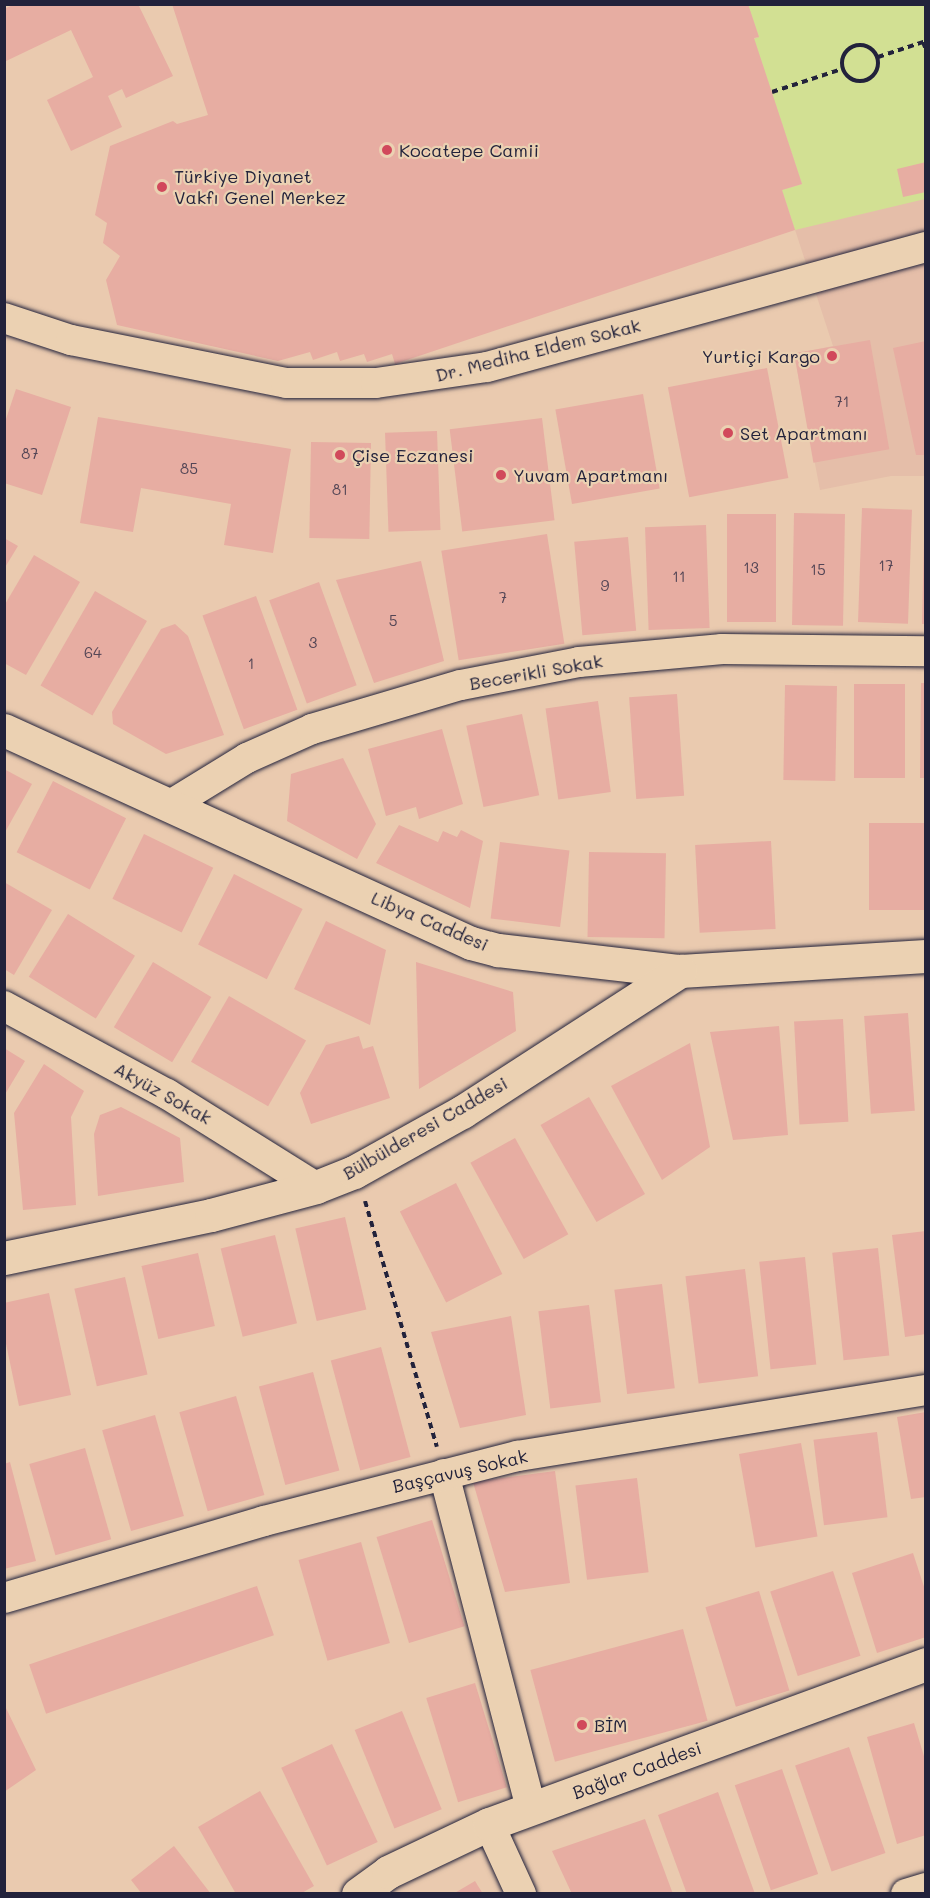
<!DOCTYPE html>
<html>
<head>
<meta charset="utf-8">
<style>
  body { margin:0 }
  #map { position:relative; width:930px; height:1898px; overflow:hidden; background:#eacaaf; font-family:Mali,sans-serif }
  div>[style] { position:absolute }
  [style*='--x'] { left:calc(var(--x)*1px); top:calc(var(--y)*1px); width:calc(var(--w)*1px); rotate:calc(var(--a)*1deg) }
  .built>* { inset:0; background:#e5bea9 }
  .green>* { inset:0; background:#d2e093 }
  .building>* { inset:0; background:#e7ada2; transform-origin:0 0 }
  .path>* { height:4px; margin-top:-2px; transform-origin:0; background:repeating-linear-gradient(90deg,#22223b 0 6px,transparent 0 10.5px) }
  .path>.ring { margin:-2px; padding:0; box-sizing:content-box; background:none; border:4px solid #22223b; border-radius:50% }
  .roads { filter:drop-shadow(0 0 2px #22223b) drop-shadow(0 0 2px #22223b) }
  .street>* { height:30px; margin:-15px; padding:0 15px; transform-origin:15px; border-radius:15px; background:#ebd1b2 }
  .secondary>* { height:33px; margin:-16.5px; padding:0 16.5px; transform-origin:16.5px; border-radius:16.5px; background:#ebd1b2 }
  .dots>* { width:16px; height:16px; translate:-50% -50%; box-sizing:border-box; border:3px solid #ebd1b2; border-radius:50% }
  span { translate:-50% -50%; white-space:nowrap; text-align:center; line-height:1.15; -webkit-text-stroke:4.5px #ebd1b2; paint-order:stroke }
  .number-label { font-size:15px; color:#534555 }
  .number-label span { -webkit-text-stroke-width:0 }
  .poi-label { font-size:18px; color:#22223b }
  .left { translate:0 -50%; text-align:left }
  .right { translate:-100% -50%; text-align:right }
  .street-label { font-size:18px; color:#22223b }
  .frame { position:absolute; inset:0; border:6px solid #22223b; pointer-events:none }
</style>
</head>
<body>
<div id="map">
  <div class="built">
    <div style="clip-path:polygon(748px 5px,925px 5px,925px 476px,891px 476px,820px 490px,794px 354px,833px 346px,782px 190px,802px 184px,754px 39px,759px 37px)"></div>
  </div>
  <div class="green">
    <div style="clip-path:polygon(748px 5px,925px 5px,925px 199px,795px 230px,782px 190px,802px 184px,754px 39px,759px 37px)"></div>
  </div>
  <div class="building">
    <div style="clip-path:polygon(15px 4px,138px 4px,173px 76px,126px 98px,122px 89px,108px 96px,122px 127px,71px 151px,47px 100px,93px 77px,71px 30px,4px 62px,4px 9px)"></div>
    <div style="clip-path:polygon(172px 4px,748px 4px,759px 37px,754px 38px,802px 184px,782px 190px,795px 230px,395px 364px,392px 354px,367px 362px,364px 354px,340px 361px,337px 352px,313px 360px,310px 352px,278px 361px,117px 325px,106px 280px,120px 256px,103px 243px,107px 223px,95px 215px,110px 146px,173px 121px,177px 124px,208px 115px)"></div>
    <div style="clip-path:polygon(926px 162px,926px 192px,903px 197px,897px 169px)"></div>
    <div style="left:870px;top:340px;width:111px;height:77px;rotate:80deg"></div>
    <div style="clip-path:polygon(926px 341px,926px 455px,916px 455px,893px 348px)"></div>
    <div style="left:767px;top:368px;width:112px;height:101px;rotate:79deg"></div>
    <div style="clip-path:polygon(16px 389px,71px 407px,42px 495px,4px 483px,4px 425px)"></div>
    <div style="left:643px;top:394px;width:96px;height:89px;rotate:80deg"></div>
    <div style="clip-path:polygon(98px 417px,291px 449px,273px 553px,224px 545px,231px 504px,141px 488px,133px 532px,80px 523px)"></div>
    <div style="left:542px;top:418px;width:103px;height:93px;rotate:83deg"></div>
    <div style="left:437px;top:431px;width:99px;height:52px;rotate:88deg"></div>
    <div style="left:311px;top:442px;width:60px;height:96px;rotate:1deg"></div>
    <div style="left:862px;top:508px;width:50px;height:114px;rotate:2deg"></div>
    <div style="left:794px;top:513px;width:51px;height:112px;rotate:1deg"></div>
    <div style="left:727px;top:514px;width:49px;height:108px"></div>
    <div style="left:706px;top:525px;width:103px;height:61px;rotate:88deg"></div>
    <div style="left:547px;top:534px;width:111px;height:107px;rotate:81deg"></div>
    <div style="left:628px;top:537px;width:94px;height:54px;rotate:85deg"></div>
    <div style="clip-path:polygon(4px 538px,18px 546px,4px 569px)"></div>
    <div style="clip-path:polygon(924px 540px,926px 540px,926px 624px,922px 624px)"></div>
    <div style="clip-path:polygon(34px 555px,80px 582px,26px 675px,4px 663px,4px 606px)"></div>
    <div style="clip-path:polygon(421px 561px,444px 661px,374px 683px,336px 580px)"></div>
    <div style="left:319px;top:582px;width:110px;height:53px;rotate:70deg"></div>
    <div style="left:95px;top:591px;width:60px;height:109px;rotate:30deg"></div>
    <div style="left:256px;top:596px;width:121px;height:57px;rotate:70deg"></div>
    <div style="clip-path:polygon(175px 624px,188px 636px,224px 735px,166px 754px,113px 724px,112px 712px,161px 629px)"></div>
    <div style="clip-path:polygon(921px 683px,926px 683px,926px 778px,920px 778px)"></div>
    <div style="left:854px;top:684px;width:51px;height:94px"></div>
    <div style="left:785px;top:685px;width:52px;height:95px;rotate:1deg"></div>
    <div style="left:677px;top:694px;width:102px;height:48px;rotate:86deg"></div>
    <div style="left:598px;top:701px;width:92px;height:53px;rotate:82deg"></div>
    <div style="left:522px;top:714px;width:83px;height:57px;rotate:78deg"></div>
    <div style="clip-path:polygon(442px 729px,463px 804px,419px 819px,416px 807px,386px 816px,368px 749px)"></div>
    <div style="clip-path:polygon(343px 758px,376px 824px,357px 859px,287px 821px,291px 774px)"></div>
    <div style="clip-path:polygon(4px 769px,32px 784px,4px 834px)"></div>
    <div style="left:53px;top:781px;width:82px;height:80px;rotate:27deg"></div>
    <div style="left:926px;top:823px;width:87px;height:57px;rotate:90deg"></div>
    <div style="clip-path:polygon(399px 825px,438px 842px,443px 831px,457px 837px,461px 830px,483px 841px,470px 908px,376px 863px)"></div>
    <div style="left:144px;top:834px;width:77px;height:72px;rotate:26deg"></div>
    <div style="left:771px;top:841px;width:88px;height:76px;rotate:87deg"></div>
    <div style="left:500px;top:842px;width:70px;height:77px;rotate:7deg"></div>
    <div style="left:589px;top:852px;width:77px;height:85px;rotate:1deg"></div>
    <div style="left:234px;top:874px;width:77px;height:79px;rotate:27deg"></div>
    <div style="clip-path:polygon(4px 882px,52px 910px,14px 975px,4px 969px)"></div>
    <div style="left:68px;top:914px;width:79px;height:74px;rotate:32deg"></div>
    <div style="clip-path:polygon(326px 921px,386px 950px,370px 1025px,294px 989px)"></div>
    <div style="left:153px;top:962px;width:68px;height:76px;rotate:31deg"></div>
    <div style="clip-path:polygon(416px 962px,513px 992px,516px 1031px,419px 1089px)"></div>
    <div style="left:229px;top:996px;width:89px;height:76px;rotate:30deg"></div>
    <div style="left:908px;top:1013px;width:98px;height:44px;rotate:86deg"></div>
    <div style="left:843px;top:1019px;width:103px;height:49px;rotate:87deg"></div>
    <div style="clip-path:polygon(779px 1026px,788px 1135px,733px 1140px,710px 1032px)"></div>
    <div style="clip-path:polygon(359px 1036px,363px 1049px,373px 1046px,390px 1098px,311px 1124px,300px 1093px,326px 1045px)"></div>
    <div style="clip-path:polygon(690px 1043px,710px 1147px,662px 1180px,611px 1086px)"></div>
    <div style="clip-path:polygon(4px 1048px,25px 1061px,4px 1096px)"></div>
    <div style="clip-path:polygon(44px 1064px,84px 1091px,71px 1117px,76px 1205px,23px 1210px,14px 1113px)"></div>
    <div style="left:589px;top:1097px;width:112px;height:56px;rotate:60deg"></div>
    <div style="clip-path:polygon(121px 1107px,180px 1138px,184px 1182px,98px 1196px,94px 1134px,100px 1115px)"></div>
    <div style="left:515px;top:1138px;width:110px;height:51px;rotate:61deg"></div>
    <div style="left:456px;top:1183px;width:102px;height:63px;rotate:63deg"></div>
    <div style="left:345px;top:1217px;width:95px;height:51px;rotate:77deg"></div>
    <div style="clip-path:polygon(926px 1231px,926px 1334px,905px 1337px,892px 1235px)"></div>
    <div style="left:275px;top:1235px;width:91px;height:56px;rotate:76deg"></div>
    <div style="left:878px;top:1248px;width:108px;height:46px;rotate:84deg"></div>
    <div style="left:198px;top:1253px;width:75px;height:58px;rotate:77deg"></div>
    <div style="left:805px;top:1257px;width:108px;height:46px;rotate:84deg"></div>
    <div style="left:745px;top:1269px;width:108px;height:60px;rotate:83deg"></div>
    <div style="left:125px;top:1277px;width:100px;height:52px;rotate:77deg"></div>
    <div style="left:662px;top:1284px;width:105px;height:48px;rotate:83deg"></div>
    <div style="clip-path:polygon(49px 1293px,71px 1395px,19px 1406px,4px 1334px,4px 1303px)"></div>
    <div style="left:589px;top:1305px;width:98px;height:51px;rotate:83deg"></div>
    <div style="clip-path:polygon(511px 1316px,526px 1415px,460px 1428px,431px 1332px)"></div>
    <div style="left:381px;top:1347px;width:114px;height:52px;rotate:75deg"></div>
    <div style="left:313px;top:1372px;width:102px;height:56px;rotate:75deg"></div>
    <div style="left:236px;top:1396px;width:103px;height:59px;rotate:74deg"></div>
    <div style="clip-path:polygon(926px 1412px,926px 1497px,911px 1499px,897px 1417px)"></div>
    <div style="left:155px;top:1415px;width:105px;height:55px;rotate:74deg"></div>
    <div style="left:877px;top:1432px;width:86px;height:64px;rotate:83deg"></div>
    <div style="left:801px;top:1443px;width:95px;height:63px;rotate:80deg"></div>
    <div style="left:85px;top:1448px;width:95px;height:58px;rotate:74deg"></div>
    <div style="clip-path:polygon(10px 1462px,36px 1561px,4px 1569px,4px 1464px)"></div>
    <div style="clip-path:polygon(555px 1471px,570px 1583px,505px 1592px,473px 1482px)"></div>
    <div style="left:637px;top:1478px;width:95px;height:62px;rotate:83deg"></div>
    <div style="left:432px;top:1520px;width:111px;height:58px;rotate:73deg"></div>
    <div style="left:361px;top:1542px;width:105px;height:65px;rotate:74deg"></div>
    <div style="clip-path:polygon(913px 1553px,926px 1593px,926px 1637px,877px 1653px,852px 1573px)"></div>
    <div style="left:833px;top:1571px;width:89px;height:66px;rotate:72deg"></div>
    <div style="left:257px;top:1586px;width:52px;height:241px;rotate:71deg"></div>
    <div style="left:759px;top:1591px;width:104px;height:56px;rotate:73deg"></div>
    <div style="left:683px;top:1629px;width:95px;height:158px;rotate:75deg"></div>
    <div style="left:475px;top:1683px;width:109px;height:51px;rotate:73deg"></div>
    <div style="clip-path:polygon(4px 1704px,36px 1770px,4px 1792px)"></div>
    <div style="left:402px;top:1711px;width:106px;height:51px;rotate:68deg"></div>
    <div style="clip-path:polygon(914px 1723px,926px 1763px,926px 1835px,897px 1844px,867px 1737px)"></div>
    <div style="left:332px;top:1744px;width:108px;height:56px;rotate:65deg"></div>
    <div style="left:849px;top:1747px;width:112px;height:57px;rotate:71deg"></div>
    <div style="left:782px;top:1769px;width:111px;height:50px;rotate:71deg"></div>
    <div style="clip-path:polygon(260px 1791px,314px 1886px,300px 1894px,236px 1894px,198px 1827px)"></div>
    <div style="clip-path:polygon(718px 1792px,755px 1894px,687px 1894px,658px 1815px)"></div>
    <div style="clip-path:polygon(645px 1819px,673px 1894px,572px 1894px,552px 1851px)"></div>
    <div style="clip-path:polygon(174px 1846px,211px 1894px,142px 1894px,131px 1880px)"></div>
    <div style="clip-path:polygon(475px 1881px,483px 1894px,453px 1894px)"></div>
  </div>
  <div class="path">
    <div style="--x:923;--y:42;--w:9;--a:69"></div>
    <div class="ring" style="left:842px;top:45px;width:32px;height:32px"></div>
    <div style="--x:878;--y:57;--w:51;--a:-18.4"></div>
    <div style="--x:772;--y:92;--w:74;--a:-18.2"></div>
    <div style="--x:365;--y:1201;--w:256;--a:73.7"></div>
  </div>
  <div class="roads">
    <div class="street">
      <div style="--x:4;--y:318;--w:71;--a:18.2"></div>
      <div style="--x:71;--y:340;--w:219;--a:11.3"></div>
      <div style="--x:286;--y:383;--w:90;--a:0"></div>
      <div style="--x:376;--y:383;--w:112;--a:-8.2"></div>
      <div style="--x:487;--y:367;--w:455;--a:-15.3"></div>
      <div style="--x:172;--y:804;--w:88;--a:-31.5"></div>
      <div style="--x:247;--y:758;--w:71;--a:-24"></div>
      <div style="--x:312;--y:729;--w:155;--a:-16.5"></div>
      <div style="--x:461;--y:685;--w:120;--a:-11"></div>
      <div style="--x:579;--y:662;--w:144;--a:-5.2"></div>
      <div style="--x:722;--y:649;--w:204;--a:0.6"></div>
      <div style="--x:4;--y:1006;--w:185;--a:28.4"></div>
      <div style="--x:167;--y:1094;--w:176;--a:32"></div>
      <div style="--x:444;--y:1474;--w:345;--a:75.4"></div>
      <div style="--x:4;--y:1598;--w:271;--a:-16.5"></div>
      <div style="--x:264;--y:1521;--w:262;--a:-14.4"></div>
      <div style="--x:518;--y:1456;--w:413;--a:-9.2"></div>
      <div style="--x:489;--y:1824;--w:77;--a:65.4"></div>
      <div style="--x:906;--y:1894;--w:21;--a:-17"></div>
    </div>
    <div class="secondary">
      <div style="--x:4;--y:730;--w:513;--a:24.52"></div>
      <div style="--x:471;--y:943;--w:28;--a:15"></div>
      <div style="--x:498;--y:950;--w:183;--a:6.6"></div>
      <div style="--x:680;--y:971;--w:246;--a:-3.5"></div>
      <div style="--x:4;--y:1258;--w:211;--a:-11.7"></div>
      <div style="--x:211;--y:1215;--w:109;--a:-14.9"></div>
      <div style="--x:316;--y:1187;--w:41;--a:-21.5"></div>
      <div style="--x:354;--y:1172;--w:124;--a:-29.1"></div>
      <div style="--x:462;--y:1112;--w:260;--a:-32.9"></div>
      <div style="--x:358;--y:1894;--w:37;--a:-36"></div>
      <div style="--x:388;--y:1872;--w:112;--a:-25.4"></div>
      <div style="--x:489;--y:1824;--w:465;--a:-20.1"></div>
    </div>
  </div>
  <div class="dots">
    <div style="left:387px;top:150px;background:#d1495b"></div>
    <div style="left:162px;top:187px;background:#d1495b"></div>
    <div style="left:832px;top:356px;background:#d1495b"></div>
    <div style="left:728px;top:433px;background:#d1495b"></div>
    <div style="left:340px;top:455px;background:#d1495b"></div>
    <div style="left:501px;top:475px;background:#d1495b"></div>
    <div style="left:582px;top:1725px;background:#d1495b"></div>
  </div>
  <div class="number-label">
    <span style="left:842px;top:402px">71</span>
    <span style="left:30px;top:454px">87</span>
    <span style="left:189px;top:469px">85</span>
    <span style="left:340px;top:490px">81</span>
    <span style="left:886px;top:566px">17</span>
    <span style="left:751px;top:568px">13</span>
    <span style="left:818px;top:570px">15</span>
    <span style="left:679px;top:577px">11</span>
    <span style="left:605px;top:586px">9</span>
    <span style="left:503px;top:598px">7</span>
    <span style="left:393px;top:621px">5</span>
    <span style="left:313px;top:643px">3</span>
    <span style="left:93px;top:653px">64</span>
    <span style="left:251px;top:664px">1</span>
  </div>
  <div class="poi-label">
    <span class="left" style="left:399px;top:150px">Kocatepe Camii</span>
    <span class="left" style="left:174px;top:187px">Türkiye Diyanet<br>Vakfı Genel Merkez</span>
    <span class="right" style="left:820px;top:356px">Yurtiçi Kargo</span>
    <span class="left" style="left:740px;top:433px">Set Apartmanı</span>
    <span class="left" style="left:352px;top:455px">Çise Eczanesi</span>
    <span class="left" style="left:513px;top:475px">Yuvam Apartmanı</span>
    <span class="left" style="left:594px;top:1725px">BİM</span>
  </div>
  <div class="street-label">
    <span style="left:538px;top:350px;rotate:-14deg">Dr. Mediha Eldem Sokak</span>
    <span style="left:536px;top:672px;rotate:-10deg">Becerikli Sokak</span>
    <span style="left:430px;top:921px;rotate:23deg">Libya Caddesi</span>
    <span style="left:163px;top:1093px;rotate:29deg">Akyüz Sokak</span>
    <span style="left:425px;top:1128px;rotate:-30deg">Bülbülderesi Caddesi</span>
    <span style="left:460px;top:1471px;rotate:-13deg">Başçavuş Sokak</span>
    <span style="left:637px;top:1770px;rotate:-20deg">Bağlar Caddesi</span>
  </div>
  <div class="frame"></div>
</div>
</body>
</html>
